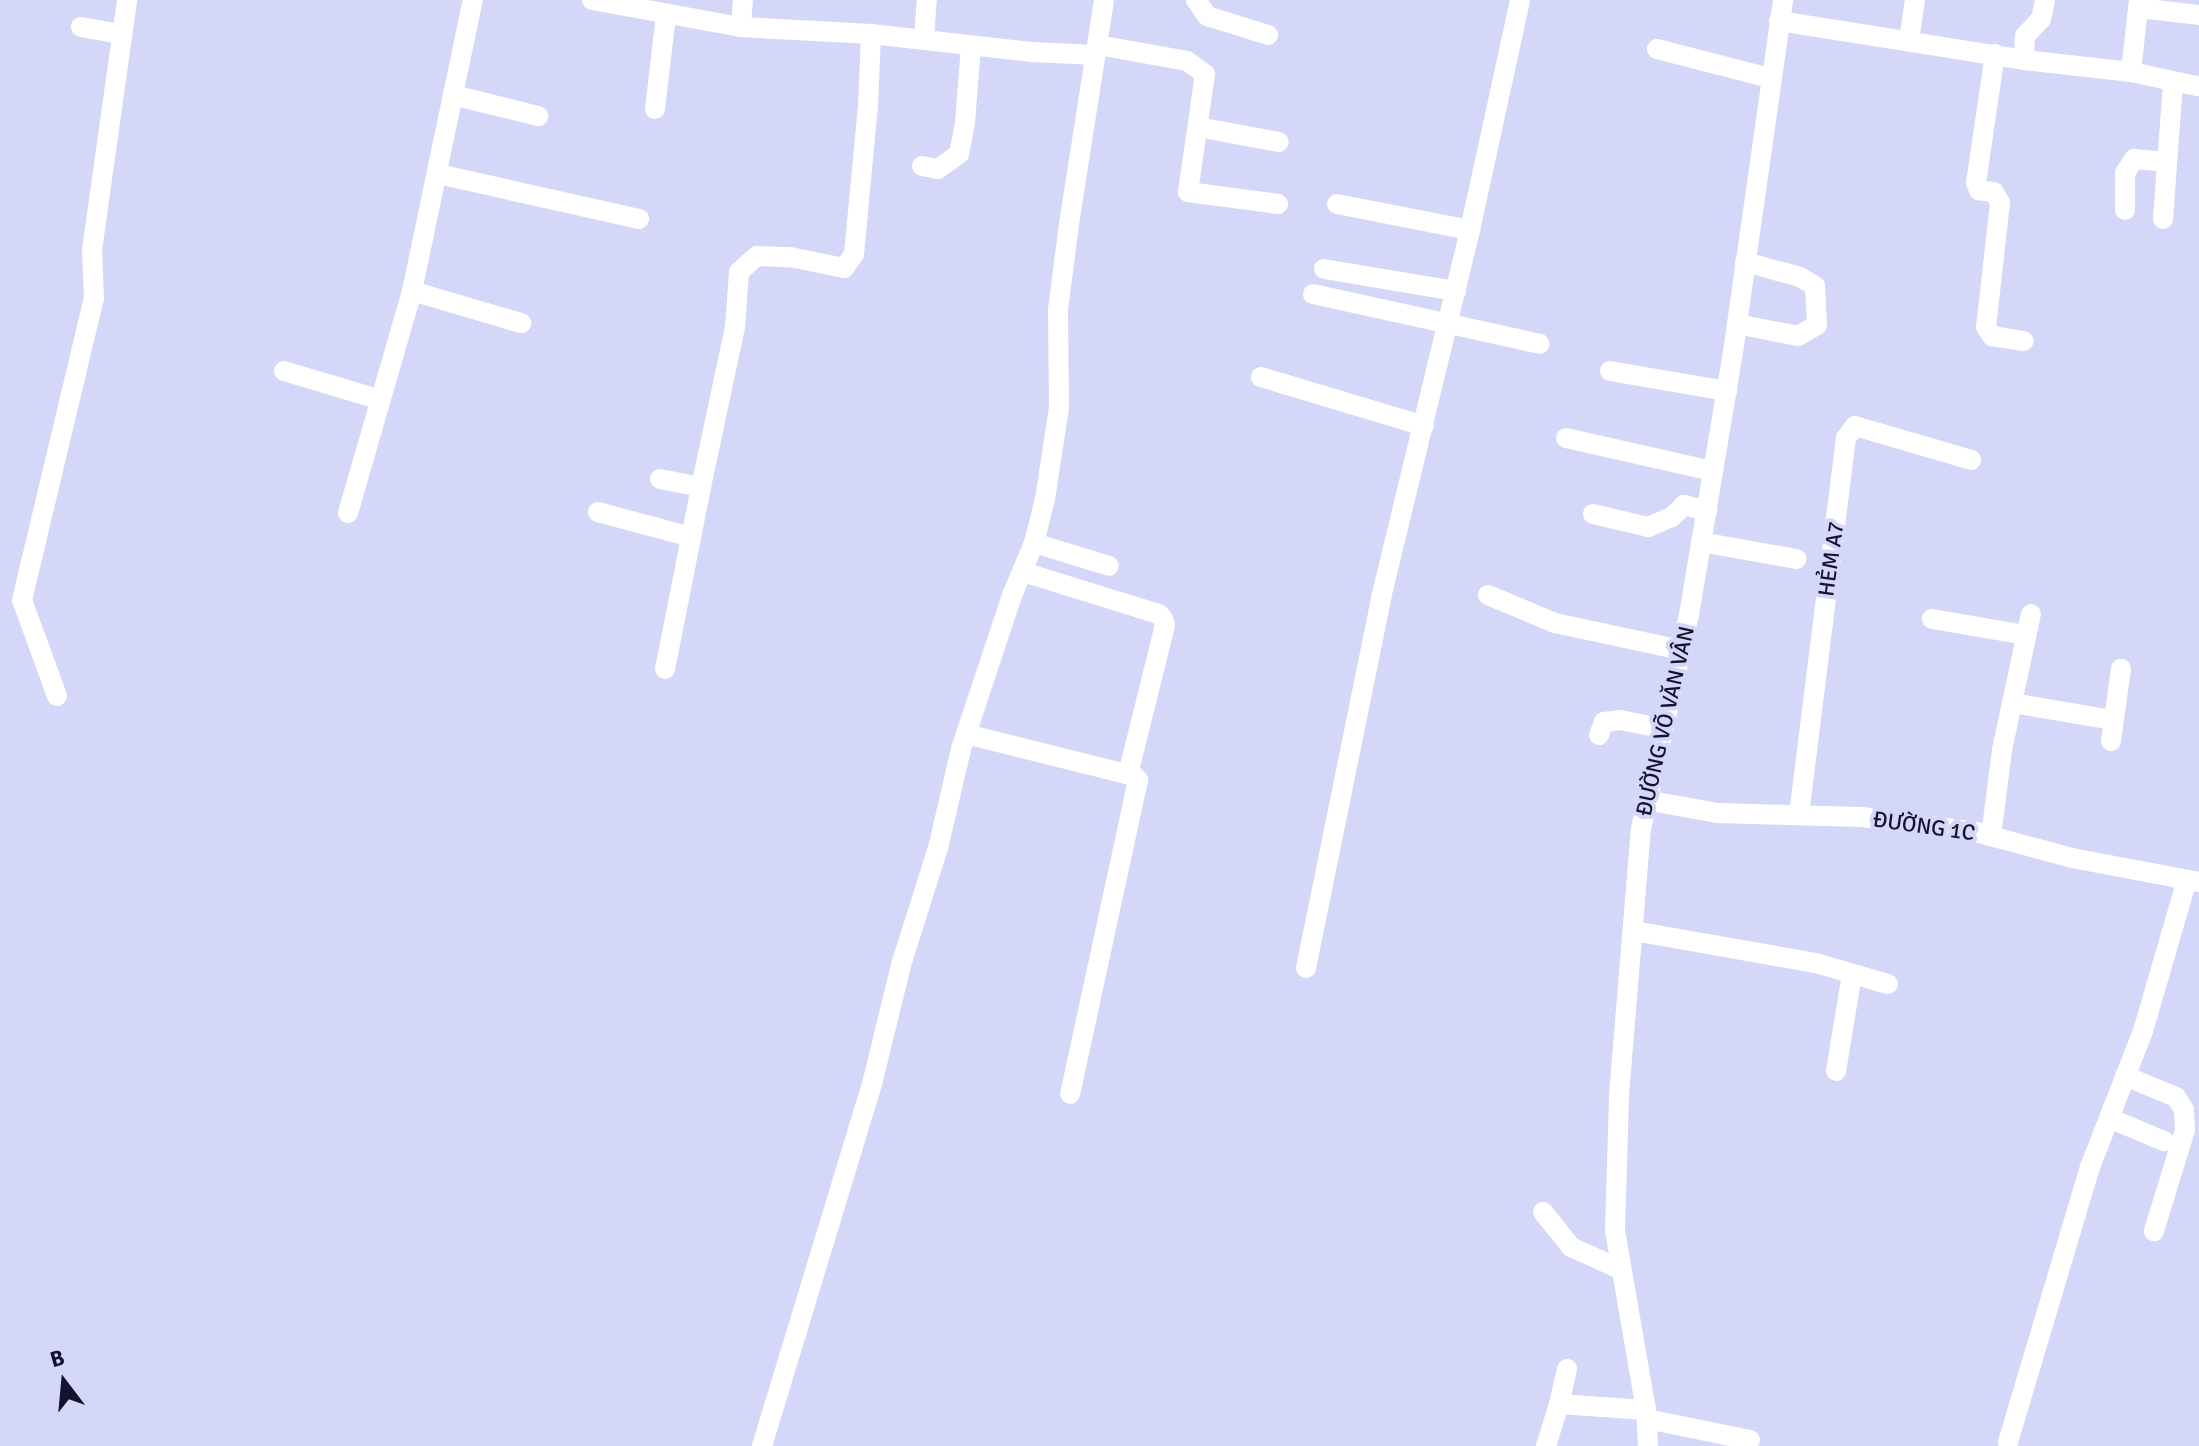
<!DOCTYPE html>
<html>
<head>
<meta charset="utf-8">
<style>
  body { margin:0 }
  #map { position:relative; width:2199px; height:1446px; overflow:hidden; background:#d4d7f7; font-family:Signika,sans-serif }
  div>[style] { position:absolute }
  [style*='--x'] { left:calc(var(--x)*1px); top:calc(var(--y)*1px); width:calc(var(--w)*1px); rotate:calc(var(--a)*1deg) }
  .minor>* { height:20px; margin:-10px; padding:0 10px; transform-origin:10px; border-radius:10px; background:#fff }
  span { translate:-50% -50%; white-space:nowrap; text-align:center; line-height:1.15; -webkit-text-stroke:8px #d4d7f7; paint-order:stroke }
  .street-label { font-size:22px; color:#13132f }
  .north { position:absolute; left:24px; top:1342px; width:80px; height:80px; -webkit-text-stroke:6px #d4d7f7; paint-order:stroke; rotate:344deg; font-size:22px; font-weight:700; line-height:32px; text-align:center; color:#13132f }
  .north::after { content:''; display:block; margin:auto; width:28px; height:36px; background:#13132f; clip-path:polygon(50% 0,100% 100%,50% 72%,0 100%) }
</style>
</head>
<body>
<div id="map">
  <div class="minor">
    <div style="--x:592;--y:0;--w:151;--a:10.3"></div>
    <div style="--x:741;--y:27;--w:130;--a:3.1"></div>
    <div style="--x:871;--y:34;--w:162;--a:6.4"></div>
    <div style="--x:1032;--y:52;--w:64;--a:2.7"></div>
    <div style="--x:1196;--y:0;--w:19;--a:55"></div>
    <div style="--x:1207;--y:16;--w:64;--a:17.3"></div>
    <div style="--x:2138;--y:8;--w:61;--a:6.5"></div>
    <div style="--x:1779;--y:21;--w:248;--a:9"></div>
    <div style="--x:2024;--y:60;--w:108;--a:6.4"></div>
    <div style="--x:2131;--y:72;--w:67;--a:12"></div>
    <div style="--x:81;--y:27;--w:41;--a:9.9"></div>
    <div style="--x:741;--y:27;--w:27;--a:-86"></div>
    <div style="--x:924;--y:39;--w:39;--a:-86"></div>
    <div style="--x:1909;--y:40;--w:40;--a:-81.5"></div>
    <div style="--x:1098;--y:45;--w:90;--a:10.2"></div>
    <div style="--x:1187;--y:61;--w:22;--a:36"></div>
    <div style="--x:1205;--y:74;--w:119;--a:98.2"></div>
    <div style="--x:1188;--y:192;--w:91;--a:7.6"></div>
    <div style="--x:1657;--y:49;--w:117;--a:14.4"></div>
    <div style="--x:1995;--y:54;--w:130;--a:98.4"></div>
    <div style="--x:1976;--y:183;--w:8;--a:67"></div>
    <div style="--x:1979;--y:190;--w:15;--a:8"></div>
    <div style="--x:1994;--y:192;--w:13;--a:61"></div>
    <div style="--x:2000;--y:203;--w:125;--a:96.4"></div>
    <div style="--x:1986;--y:327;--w:11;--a:56"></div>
    <div style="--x:1992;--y:336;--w:32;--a:9"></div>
    <div style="--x:2024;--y:60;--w:24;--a:-88"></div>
    <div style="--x:2025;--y:36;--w:23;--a:-47"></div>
    <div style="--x:2041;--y:19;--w:19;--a:-78"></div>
    <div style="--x:2131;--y:72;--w:72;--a:-83.7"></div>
    <div style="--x:453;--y:95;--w:88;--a:13.9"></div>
    <div style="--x:655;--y:109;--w:95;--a:-83.3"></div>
    <div style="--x:1198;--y:127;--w:82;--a:10.5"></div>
    <div style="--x:922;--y:166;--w:16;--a:11"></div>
    <div style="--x:938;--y:169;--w:26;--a:-36"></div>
    <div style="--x:959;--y:154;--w:32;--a:-79"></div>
    <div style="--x:965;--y:123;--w:78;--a:-85.6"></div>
    <div style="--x:438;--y:174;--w:206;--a:12.6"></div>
    <div style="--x:1337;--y:204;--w:136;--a:11.1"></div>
    <div style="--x:2125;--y:210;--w:37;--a:-90"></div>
    <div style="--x:2125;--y:173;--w:17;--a:-57"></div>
    <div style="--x:2134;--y:159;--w:33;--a:5"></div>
    <div style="--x:2163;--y:219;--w:137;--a:-85.8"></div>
    <div style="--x:1324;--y:269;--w:134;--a:9.5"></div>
    <div style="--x:412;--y:291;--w:114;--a:16.4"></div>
    <div style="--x:1313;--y:294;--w:232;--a:12.4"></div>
    <div style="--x:1737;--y:324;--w:62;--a:11.1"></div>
    <div style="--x:1798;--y:336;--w:22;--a:-30"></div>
    <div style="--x:1817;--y:325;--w:39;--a:-93"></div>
    <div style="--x:1815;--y:286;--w:17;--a:-149"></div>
    <div style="--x:1800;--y:277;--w:57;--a:-164.7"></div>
    <div style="--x:284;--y:371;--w:101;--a:16.6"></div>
    <div style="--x:1610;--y:371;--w:119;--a:9.7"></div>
    <div style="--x:1261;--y:377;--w:170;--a:16.7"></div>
    <div style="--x:1566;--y:438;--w:151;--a:12.7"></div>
    <div style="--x:660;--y:479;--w:42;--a:11"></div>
    <div style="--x:701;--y:487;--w:164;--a:-78"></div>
    <div style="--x:735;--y:327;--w:55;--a:-85.8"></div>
    <div style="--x:739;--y:272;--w:24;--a:-42"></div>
    <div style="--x:757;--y:256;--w:33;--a:2"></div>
    <div style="--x:790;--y:257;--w:55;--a:11.5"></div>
    <div style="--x:844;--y:268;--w:17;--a:-54"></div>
    <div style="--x:854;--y:254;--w:149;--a:-84.6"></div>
    <div style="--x:868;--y:106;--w:72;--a:-87.6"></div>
    <div style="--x:598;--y:512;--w:96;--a:15"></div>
    <div style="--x:348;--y:513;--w:231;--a:-73.9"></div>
    <div style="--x:412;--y:291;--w:297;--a:-78.2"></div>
    <div style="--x:1593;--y:514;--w:57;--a:13.3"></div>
    <div style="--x:1648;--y:527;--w:26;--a:-23"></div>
    <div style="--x:1672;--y:517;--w:17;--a:-45"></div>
    <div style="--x:1684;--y:505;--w:24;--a:15"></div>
    <div style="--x:1701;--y:542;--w:97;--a:10.1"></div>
    <div style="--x:1034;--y:543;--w:78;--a:17"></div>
    <div style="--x:1023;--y:572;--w:142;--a:17.2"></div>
    <div style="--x:1159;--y:614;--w:6;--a:51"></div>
    <div style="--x:1163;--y:619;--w:6;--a:72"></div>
    <div style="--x:1165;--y:625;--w:154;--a:103.9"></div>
    <div style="--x:1488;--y:595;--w:73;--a:22.7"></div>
    <div style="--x:1555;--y:623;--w:129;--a:12.1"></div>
    <div style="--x:1932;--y:619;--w:95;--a:9.7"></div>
    <div style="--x:665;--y:669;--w:186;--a:-78.8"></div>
    <div style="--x:57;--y:696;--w:102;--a:-110"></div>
    <div style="--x:22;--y:600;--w:310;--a:-76.6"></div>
    <div style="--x:94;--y:298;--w:48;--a:-92.4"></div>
    <div style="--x:92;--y:250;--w:252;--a:-82"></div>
    <div style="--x:2012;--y:703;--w:102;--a:9.6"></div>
    <div style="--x:966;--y:734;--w:173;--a:14"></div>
    <div style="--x:1134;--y:776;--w:6;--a:45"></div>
    <div style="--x:1138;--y:780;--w:321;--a:102.2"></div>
    <div style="--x:1599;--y:735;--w:14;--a:-69"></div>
    <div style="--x:1604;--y:722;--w:16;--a:-7"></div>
    <div style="--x:1620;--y:720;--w:42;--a:11"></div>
    <div style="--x:2111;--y:741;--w:73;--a:-82.1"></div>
    <div style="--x:1645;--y:800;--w:73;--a:10.2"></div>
    <div style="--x:1717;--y:813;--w:145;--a:1.6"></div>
    <div style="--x:1862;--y:817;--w:115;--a:7.5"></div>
    <div style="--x:1976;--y:832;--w:99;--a:15.2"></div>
    <div style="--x:2072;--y:858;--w:129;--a:10.7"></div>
    <div style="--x:1799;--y:815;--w:380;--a:-82.9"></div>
    <div style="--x:1846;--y:438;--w:15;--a:-53"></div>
    <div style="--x:1855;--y:426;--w:121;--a:16.3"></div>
    <div style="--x:1991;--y:836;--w:87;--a:-82.7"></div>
    <div style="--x:2002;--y:750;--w:139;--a:-78"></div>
    <div style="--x:1634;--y:931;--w:185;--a:10"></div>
    <div style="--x:1816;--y:963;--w:75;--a:16.3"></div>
    <div style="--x:1306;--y:968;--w:378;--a:-78.5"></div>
    <div style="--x:1381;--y:598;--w:379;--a:-76.4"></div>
    <div style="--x:1470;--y:230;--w:235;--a:-77.7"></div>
    <div style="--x:1836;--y:1071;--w:98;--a:-80.6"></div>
    <div style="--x:2125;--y:1076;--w:55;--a:22.4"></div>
    <div style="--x:2176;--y:1097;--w:15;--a:58"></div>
    <div style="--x:2184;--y:1110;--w:20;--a:87"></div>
    <div style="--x:2185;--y:1130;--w:106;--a:107.1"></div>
    <div style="--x:2109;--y:1118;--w:60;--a:22.7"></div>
    <div style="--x:1543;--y:1212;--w:45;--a:51.3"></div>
    <div style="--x:1571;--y:1247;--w:54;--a:24.2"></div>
    <div style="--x:1559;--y:1404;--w:36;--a:-77"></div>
    <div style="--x:1647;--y:1419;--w:105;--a:11.5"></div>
    <div style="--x:2008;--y:1442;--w:287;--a:-73.4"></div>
    <div style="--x:2090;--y:1167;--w:146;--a:-68.7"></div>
    <div style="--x:2143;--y:1031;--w:157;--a:-73.8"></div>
    <div style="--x:762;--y:1446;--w:382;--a:-73.1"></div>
    <div style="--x:873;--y:1080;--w:118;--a:-76.3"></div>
    <div style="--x:901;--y:965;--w:123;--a:-72.5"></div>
    <div style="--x:938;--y:848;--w:102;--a:-76.9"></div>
    <div style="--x:961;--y:749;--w:164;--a:-71.6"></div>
    <div style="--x:1013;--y:593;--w:54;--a:-67.2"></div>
    <div style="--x:1034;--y:543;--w:45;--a:-76"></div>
    <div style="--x:1045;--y:499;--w:93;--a:-81.3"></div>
    <div style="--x:1059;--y:407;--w:97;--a:-90.6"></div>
    <div style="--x:1058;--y:310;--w:87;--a:-82.7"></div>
    <div style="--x:1069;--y:224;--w:227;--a:-81.1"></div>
    <div style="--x:1546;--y:1446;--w:44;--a:-72.8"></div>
    <div style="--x:1559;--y:1404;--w:87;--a:3.9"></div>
    <div style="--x:1648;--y:1446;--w:36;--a:-93"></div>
    <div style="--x:1646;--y:1410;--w:182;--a:-99.8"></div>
    <div style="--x:1615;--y:1231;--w:136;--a:-88.3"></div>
    <div style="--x:1619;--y:1095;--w:267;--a:-85.3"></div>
    <div style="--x:1641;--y:829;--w:219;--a:-77.4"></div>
    <div style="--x:1689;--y:615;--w:267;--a:-80.5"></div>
    <div style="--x:1733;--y:352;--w:356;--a:-81.9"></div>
  </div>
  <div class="street-label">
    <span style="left:1831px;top:559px;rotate:-82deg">HẺM A7</span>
    <span style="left:1665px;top:721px;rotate:-77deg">ĐƯỜNG VÕ VĂN VÂN</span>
    <span style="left:1924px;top:826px;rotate:8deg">ĐƯỜNG 1C</span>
  </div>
  <div class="north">B</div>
</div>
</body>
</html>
